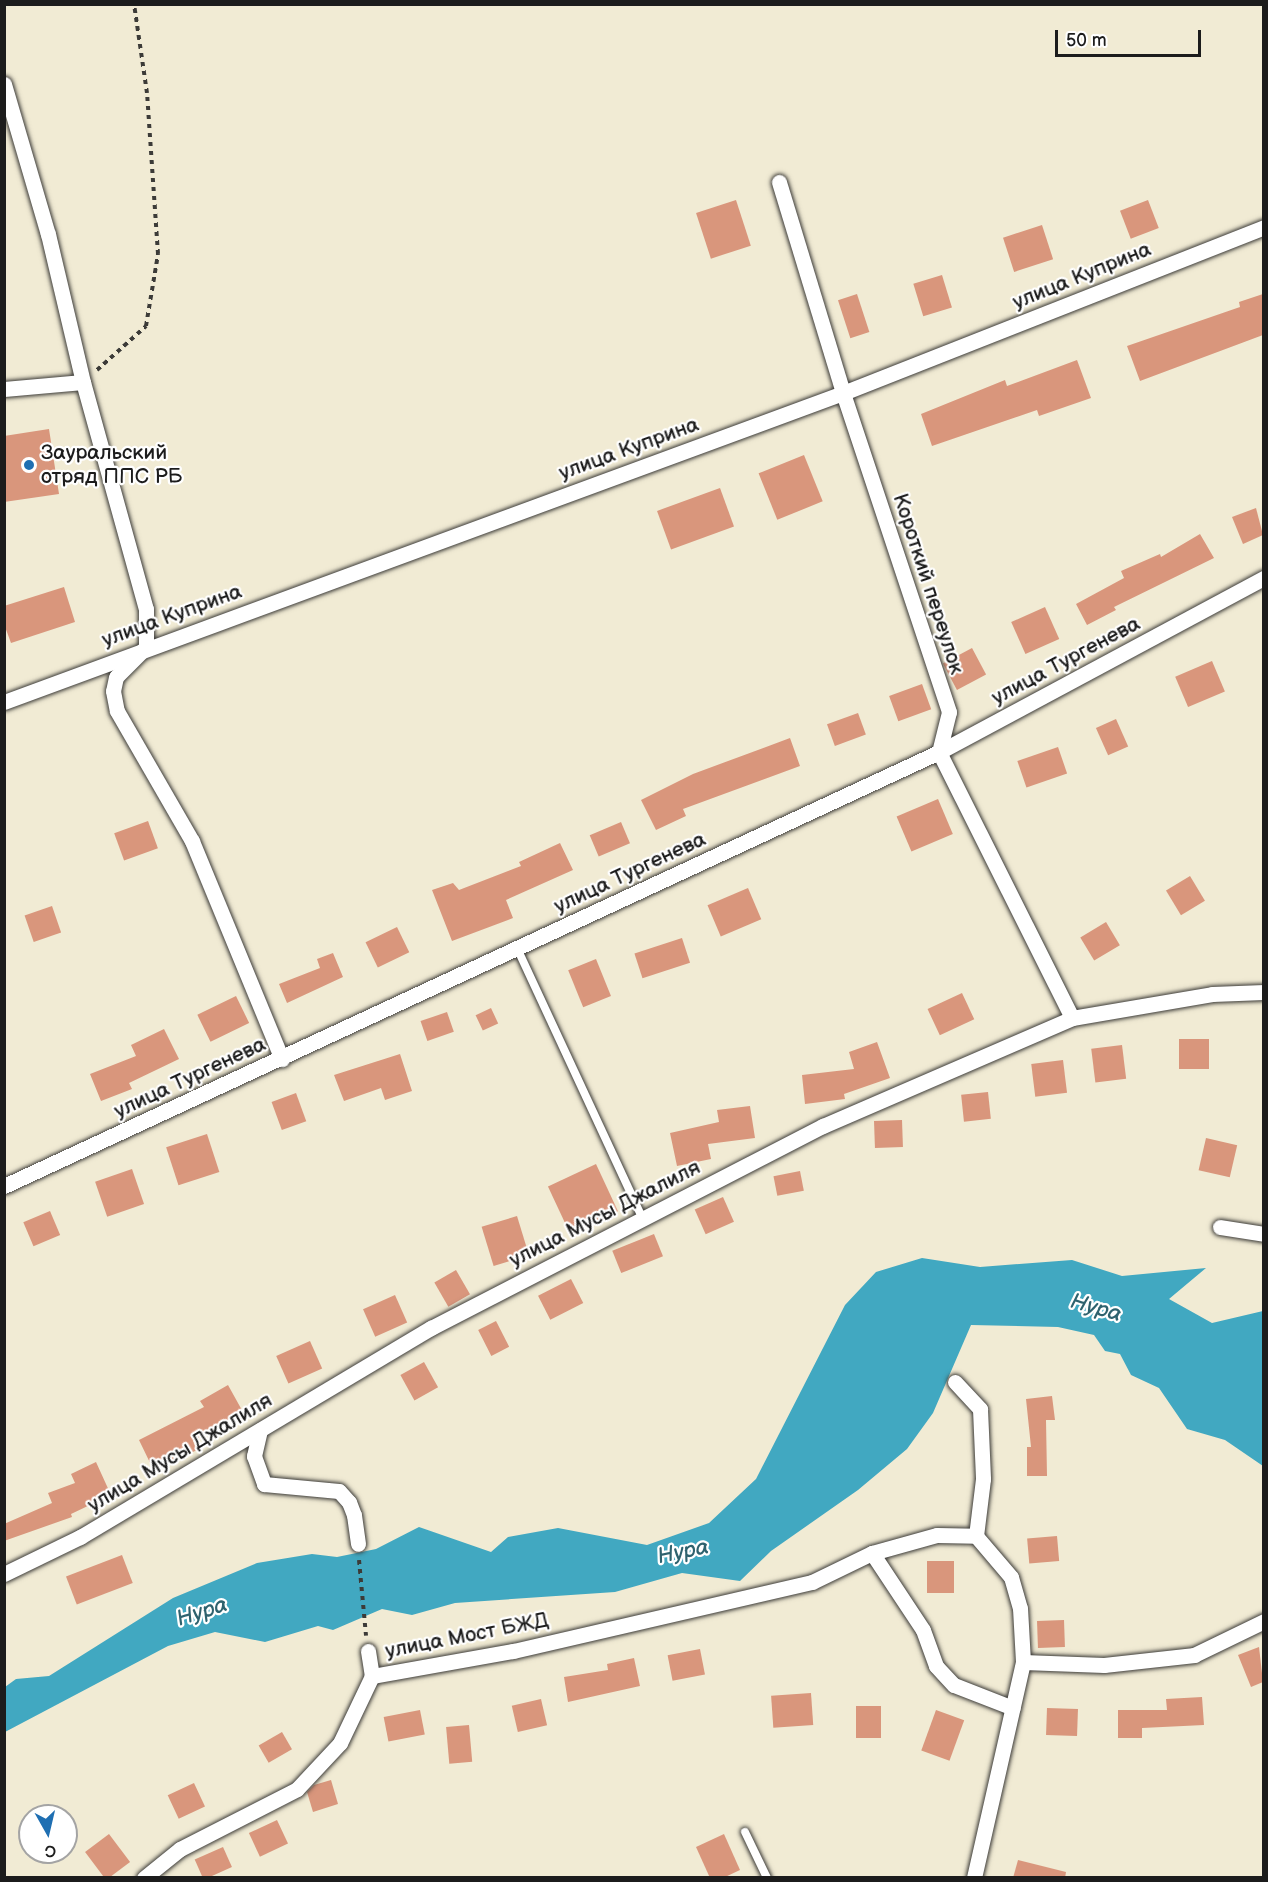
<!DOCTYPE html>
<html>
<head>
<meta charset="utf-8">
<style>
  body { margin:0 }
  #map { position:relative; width:1268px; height:1882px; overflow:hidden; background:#f1ebd4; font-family:"Balsamiq Sans",sans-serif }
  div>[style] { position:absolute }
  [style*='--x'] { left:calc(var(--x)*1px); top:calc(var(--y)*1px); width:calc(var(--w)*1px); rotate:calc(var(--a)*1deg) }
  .water>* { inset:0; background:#41a8c1 }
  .building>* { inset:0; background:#d9967c; transform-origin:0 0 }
  .path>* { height:4px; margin-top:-2px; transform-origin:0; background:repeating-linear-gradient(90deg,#3c3b38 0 4.5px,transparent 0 9px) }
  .roads { filter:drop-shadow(0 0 2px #3c3b38) drop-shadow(0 0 2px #3c3b38) }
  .service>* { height:8px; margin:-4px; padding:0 4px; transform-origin:4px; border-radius:4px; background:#fff }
  .minor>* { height:15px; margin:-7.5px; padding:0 7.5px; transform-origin:7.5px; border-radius:7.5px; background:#fff }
  .dots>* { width:16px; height:16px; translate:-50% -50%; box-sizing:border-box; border:3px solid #fff; border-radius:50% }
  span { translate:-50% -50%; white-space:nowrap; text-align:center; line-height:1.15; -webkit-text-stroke:4.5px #fff; paint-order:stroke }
  .street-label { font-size:21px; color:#1c1c1c }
  .poi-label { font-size:21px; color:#1c1c1c }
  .left { translate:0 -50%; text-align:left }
  .water-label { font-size:22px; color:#2e626e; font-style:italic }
  .frame { position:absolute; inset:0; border:6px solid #1c1c1c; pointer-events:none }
  .north { position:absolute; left:18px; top:1804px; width:60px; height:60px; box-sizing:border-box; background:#fff; border:2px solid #a4a4a4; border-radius:50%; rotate:172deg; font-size:16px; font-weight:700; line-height:24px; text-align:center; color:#1c1c1c }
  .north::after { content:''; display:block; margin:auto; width:21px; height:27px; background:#1f6fb2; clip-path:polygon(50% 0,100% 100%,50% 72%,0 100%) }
  .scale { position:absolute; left:1055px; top:30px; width:146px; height:27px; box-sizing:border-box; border:3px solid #1c1c1c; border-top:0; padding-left:8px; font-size:18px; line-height:21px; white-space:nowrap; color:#1c1c1c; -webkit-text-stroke:4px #fff; paint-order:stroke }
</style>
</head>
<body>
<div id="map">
  <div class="water">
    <div style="clip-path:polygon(922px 1258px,980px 1267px,1072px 1260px,1122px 1276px,1206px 1268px,1169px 1299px,1212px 1323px,1263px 1311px,1263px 1466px,1225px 1440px,1187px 1429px,1159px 1388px,1131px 1375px,1120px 1354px,1105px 1351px,1094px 1335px,1058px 1327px,971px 1325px,933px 1413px,907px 1449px,858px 1490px,771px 1551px,740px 1581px,682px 1573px,615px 1592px,455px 1603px,412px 1615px,382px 1609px,333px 1630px,318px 1626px,265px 1642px,215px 1632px,168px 1646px,5px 1732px,5px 1687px,16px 1679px,49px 1676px,173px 1598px,257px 1563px,312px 1554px,337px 1557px,376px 1549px,419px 1527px,491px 1552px,508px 1537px,558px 1528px,647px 1545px,709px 1523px,756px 1479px,845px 1305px,876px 1272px)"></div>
  </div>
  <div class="building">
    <div style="left:736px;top:200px;width:48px;height:42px;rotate:72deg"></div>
    <div style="left:1148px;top:200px;width:30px;height:30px;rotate:69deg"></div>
    <div style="left:1042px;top:225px;width:36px;height:41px;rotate:72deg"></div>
    <div style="left:942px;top:275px;width:34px;height:30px;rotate:73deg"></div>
    <div style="left:857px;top:294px;width:40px;height:20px;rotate:72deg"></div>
    <div style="clip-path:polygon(1263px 294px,1263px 335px,1140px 381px,1127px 346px,1240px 307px,1239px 302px)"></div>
    <div style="clip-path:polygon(1077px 360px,1091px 398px,1039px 416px,1037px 410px,932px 446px,921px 414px,1005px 380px,1007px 386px)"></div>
    <div style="clip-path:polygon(49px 429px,59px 494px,4px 502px,4px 436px)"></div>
    <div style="left:804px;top:455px;width:50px;height:49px;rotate:68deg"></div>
    <div style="left:720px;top:488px;width:41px;height:67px;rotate:70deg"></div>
    <div style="clip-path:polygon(1256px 508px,1263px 535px,1243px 544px,1232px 517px)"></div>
    <div style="clip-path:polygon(1200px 534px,1214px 558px,1114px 607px,1116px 610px,1087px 625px,1076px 604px,1124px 578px,1121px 571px,1160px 554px,1161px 557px)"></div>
    <div style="clip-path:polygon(64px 587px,75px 622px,11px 643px,4px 624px,4px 606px)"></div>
    <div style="left:1045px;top:607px;width:35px;height:37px;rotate:66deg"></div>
    <div style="left:972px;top:648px;width:30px;height:33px;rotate:62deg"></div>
    <div style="left:1212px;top:661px;width:33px;height:40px;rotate:67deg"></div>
    <div style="left:922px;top:684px;width:27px;height:35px;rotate:70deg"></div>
    <div style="left:858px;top:713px;width:23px;height:33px;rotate:70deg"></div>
    <div style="left:1116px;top:719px;width:30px;height:22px;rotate:66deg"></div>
    <div style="clip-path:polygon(790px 738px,800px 766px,683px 809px,686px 816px,656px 830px,641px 800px,693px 774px)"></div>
    <div style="left:1058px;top:747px;width:28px;height:43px;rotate:71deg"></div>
    <div style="left:938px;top:799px;width:38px;height:45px;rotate:67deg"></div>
    <div style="left:148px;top:821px;width:29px;height:36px;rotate:70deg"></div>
    <div style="left:621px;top:822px;width:23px;height:34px;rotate:67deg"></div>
    <div style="clip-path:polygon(560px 843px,573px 870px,506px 900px,513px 918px,452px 941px,432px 890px,453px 883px,459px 890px,521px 866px,519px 862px)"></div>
    <div style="left:1190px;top:876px;width:29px;height:28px;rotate:59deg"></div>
    <div style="left:748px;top:888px;width:34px;height:44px;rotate:67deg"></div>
    <div style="left:52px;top:906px;width:28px;height:29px;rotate:71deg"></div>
    <div style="left:1106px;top:922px;width:27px;height:30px;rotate:59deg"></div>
    <div style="left:397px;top:927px;width:28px;height:35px;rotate:64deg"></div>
    <div style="left:682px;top:938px;width:26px;height:50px;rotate:72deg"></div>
    <div style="clip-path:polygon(333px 953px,343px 977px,287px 1003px,279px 984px,320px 968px,317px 959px)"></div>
    <div style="left:596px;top:959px;width:40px;height:30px;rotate:68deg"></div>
    <div style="left:962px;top:993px;width:29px;height:38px;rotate:65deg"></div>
    <div style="left:236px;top:996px;width:30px;height:43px;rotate:64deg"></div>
    <div style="left:491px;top:1008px;width:17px;height:17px;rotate:65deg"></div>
    <div style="left:447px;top:1012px;width:21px;height:28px;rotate:71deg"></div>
    <div style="clip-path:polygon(164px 1029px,179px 1059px,129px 1083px,132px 1089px,101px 1101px,90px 1074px,136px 1056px,131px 1045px)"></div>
    <div style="left:1179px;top:1039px;width:30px;height:30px"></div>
    <div style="clip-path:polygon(877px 1042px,890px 1078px,844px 1094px,845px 1099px,805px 1104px,802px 1075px,854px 1069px,849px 1052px)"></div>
    <div style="left:1122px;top:1045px;width:34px;height:31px;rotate:83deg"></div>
    <div style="clip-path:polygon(400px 1054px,412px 1091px,385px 1100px,381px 1088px,344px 1101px,334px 1075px)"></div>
    <div style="left:1063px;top:1060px;width:33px;height:32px;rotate:83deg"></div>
    <div style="left:988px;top:1092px;width:27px;height:27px;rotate:84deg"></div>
    <div style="left:296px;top:1093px;width:30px;height:26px;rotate:70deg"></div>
    <div style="clip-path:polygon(750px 1106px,755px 1138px,708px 1144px,711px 1159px,677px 1166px,670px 1133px,719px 1122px,717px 1110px)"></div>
    <div style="left:902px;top:1120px;width:27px;height:28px;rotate:88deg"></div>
    <div style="left:207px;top:1134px;width:40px;height:43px;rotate:72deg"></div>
    <div style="left:1206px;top:1138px;width:32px;height:33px;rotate:13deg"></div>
    <div style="left:596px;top:1164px;width:52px;height:53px;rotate:65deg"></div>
    <div style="left:132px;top:1169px;width:37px;height:39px;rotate:71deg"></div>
    <div style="left:800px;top:1171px;width:20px;height:27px;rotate:79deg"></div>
    <div style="left:723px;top:1197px;width:27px;height:31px;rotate:66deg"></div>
    <div style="left:50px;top:1211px;width:26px;height:29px;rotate:67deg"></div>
    <div style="left:517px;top:1216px;width:41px;height:37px;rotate:73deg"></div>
    <div style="left:654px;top:1234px;width:24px;height:45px;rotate:68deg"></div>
    <div style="left:456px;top:1270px;width:28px;height:25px;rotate:60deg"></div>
    <div style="left:571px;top:1279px;width:27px;height:37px;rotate:63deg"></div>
    <div style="left:395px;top:1295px;width:30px;height:35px;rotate:66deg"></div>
    <div style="left:496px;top:1321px;width:29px;height:20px;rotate:63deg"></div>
    <div style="left:310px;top:1341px;width:30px;height:37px;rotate:66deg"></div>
    <div style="left:424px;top:1362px;width:29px;height:27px;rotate:61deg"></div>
    <div style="clip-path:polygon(228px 1385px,243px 1412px,193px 1441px,197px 1450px,154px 1471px,139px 1440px,204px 1407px,200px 1401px)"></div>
    <div style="clip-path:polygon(1052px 1396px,1055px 1420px,1046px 1420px,1047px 1476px,1027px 1476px,1027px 1447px,1031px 1447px,1026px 1399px)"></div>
    <div style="clip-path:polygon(96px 1462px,111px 1495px,71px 1514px,72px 1517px,4px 1541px,4px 1524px,52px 1503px,48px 1493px,75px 1483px,71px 1474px)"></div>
    <div style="left:1057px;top:1536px;width:25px;height:30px;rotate:85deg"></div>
    <div style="left:122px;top:1555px;width:30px;height:60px;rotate:69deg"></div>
    <div style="left:927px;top:1561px;width:27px;height:32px"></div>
    <div style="left:1064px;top:1620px;width:27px;height:27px;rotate:88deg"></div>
    <div style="clip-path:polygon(1259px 1647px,1263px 1682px,1251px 1687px,1238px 1655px)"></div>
    <div style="left:700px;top:1649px;width:26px;height:33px;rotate:79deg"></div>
    <div style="clip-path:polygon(634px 1658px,640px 1686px,568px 1702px,564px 1677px,608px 1670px,607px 1664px)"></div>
    <div style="left:811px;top:1693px;width:32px;height:40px;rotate:86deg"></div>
    <div style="clip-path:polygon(1202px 1697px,1204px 1725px,1142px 1728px,1142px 1738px,1118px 1738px,1118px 1710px,1167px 1710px,1166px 1699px)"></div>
    <div style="left:541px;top:1699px;width:27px;height:30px;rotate:77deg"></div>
    <div style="left:856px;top:1706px;width:25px;height:32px"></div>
    <div style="left:1047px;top:1708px;width:31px;height:27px;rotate:2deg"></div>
    <div style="left:420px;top:1710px;width:25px;height:37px;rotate:79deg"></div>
    <div style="left:936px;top:1710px;width:30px;height:43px;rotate:20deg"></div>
    <div style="left:469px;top:1725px;width:37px;height:23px;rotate:85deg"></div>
    <div style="left:282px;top:1732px;width:20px;height:27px;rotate:60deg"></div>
    <div style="clip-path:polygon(331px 1780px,338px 1804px,313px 1812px,307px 1792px,314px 1785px)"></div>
    <div style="left:194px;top:1783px;width:26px;height:29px;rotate:65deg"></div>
    <div style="left:277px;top:1820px;width:26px;height:31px;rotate:65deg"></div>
    <div style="left:109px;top:1834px;width:35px;height:30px;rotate:53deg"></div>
    <div style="clip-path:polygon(724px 1834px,740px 1870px,723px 1878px,710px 1878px,696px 1847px)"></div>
    <div style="left:223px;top:1847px;width:22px;height:31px;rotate:66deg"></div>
    <div style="clip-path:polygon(1018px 1860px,1066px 1872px,1065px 1878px,1013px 1878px)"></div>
  </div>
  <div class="path">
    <div style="--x:97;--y:370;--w:66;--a:-41.9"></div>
    <div style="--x:146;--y:326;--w:73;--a:-80.5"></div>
    <div style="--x:158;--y:254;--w:161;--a:-93.9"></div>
    <div style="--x:147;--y:93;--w:90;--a:-98.3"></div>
    <div style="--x:359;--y:1560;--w:76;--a:84.7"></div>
  </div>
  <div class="roads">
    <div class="service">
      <div style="--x:517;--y:948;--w:297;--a:65.1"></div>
      <div style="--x:745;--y:1832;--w:51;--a:64.4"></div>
    </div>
    <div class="minor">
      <div style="--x:4;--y:84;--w:156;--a:73.7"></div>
      <div style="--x:48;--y:234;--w:152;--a:76.7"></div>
      <div style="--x:83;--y:382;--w:236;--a:74.5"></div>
      <div style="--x:146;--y:609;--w:38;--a:90"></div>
      <div style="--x:146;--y:647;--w:42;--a:135"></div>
      <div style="--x:116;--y:677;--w:14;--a:102"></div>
      <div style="--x:113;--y:691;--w:20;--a:79"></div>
      <div style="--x:117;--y:711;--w:150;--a:60"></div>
      <div style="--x:192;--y:841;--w:236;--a:67.6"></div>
      <div style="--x:779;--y:182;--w:220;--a:73.1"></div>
      <div style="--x:843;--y:393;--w:336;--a:71.6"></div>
      <div style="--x:949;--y:712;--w:41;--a:104"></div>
      <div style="--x:939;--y:752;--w:297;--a:63.4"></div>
      <div style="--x:4;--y:389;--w:79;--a:-5.1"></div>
      <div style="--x:4;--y:702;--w:894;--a:-20.22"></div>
      <div style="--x:843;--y:393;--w:453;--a:-21.5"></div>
      <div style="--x:4;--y:1186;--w:1031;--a:-24.9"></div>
      <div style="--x:939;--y:752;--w:369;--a:-28.2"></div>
      <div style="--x:1220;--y:1227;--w:45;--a:9"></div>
      <div style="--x:955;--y:1382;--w:37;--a:47"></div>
      <div style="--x:980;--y:1409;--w:70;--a:87.5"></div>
      <div style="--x:983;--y:1479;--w:57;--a:97"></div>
      <div style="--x:260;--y:1430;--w:27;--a:103"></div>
      <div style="--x:254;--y:1456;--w:30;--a:70"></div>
      <div style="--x:264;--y:1484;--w:75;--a:5.3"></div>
      <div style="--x:339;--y:1491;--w:15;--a:48"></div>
      <div style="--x:349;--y:1502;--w:14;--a:69"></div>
      <div style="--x:354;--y:1515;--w:29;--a:82"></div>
      <div style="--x:872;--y:1553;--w:92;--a:56.5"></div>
      <div style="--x:923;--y:1630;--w:38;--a:70"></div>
      <div style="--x:936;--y:1666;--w:26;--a:47"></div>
      <div style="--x:954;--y:1685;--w:63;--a:21.3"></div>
      <div style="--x:4;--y:1574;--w:85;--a:-26"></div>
      <div style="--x:80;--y:1537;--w:409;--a:-30.8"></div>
      <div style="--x:431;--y:1328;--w:441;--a:-27.3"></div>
      <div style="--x:823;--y:1126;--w:271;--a:-23.4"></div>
      <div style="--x:1072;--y:1018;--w:142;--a:-9.7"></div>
      <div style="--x:1212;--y:994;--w:52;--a:-2.2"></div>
      <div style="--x:368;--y:1651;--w:25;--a:81"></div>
      <div style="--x:1023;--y:1662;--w:81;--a:2.1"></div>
      <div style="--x:1104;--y:1665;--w:91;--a:-6.3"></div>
      <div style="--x:1194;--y:1655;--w:78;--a:-25.9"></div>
      <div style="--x:144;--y:1878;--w:46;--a:-38.9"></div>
      <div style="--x:180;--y:1849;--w:131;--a:-27.1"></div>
      <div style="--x:297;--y:1789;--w:63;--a:-46.9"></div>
      <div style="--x:340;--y:1743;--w:74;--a:-64.5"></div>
      <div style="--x:372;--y:1676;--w:143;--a:-10.1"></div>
      <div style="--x:513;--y:1651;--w:307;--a:-13"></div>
      <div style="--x:812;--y:1582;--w:67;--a:-25.8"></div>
      <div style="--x:872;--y:1553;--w:67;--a:-15.5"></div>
      <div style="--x:937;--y:1535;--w:39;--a:1"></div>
      <div style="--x:976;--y:1536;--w:54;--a:49.5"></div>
      <div style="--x:1011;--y:1577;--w:32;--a:74"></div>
      <div style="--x:1020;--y:1608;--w:54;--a:86.8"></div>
      <div style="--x:1023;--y:1662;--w:221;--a:102.8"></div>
    </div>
  </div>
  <div class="dots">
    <div style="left:29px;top:465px;background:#1f6fb2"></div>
  </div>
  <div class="street-label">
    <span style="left:1082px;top:276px;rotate:-22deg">улица Куприна</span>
    <span style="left:629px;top:449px;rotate:-20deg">улица Куприна</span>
    <span style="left:928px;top:584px;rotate:72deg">Короткий переулок</span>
    <span style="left:172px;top:616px;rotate:-20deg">улица Куприна</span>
    <span style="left:1066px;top:661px;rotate:-28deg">улица Тургенева</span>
    <span style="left:630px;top:873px;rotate:-25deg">улица Тургенева</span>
    <span style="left:190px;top:1078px;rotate:-25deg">улица Тургенева</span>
    <span style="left:605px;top:1214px;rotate:-27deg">улица Мусы Джалиля</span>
    <span style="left:180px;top:1453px;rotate:-31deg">улица Мусы Джалиля</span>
    <span style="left:467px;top:1636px;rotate:-11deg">улица Мост БЖД</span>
  </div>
  <div class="poi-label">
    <span class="left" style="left:41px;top:465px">Зауральский<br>отряд ППС РБ</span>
  </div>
  <div class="water-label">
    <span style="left:1096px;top:1308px;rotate:16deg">Нура</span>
    <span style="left:683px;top:1552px;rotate:-12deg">Нура</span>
    <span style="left:202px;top:1612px;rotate:-18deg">Нура</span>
  </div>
  <div class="frame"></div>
  <div class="north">С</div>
  <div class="scale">50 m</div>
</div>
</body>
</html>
